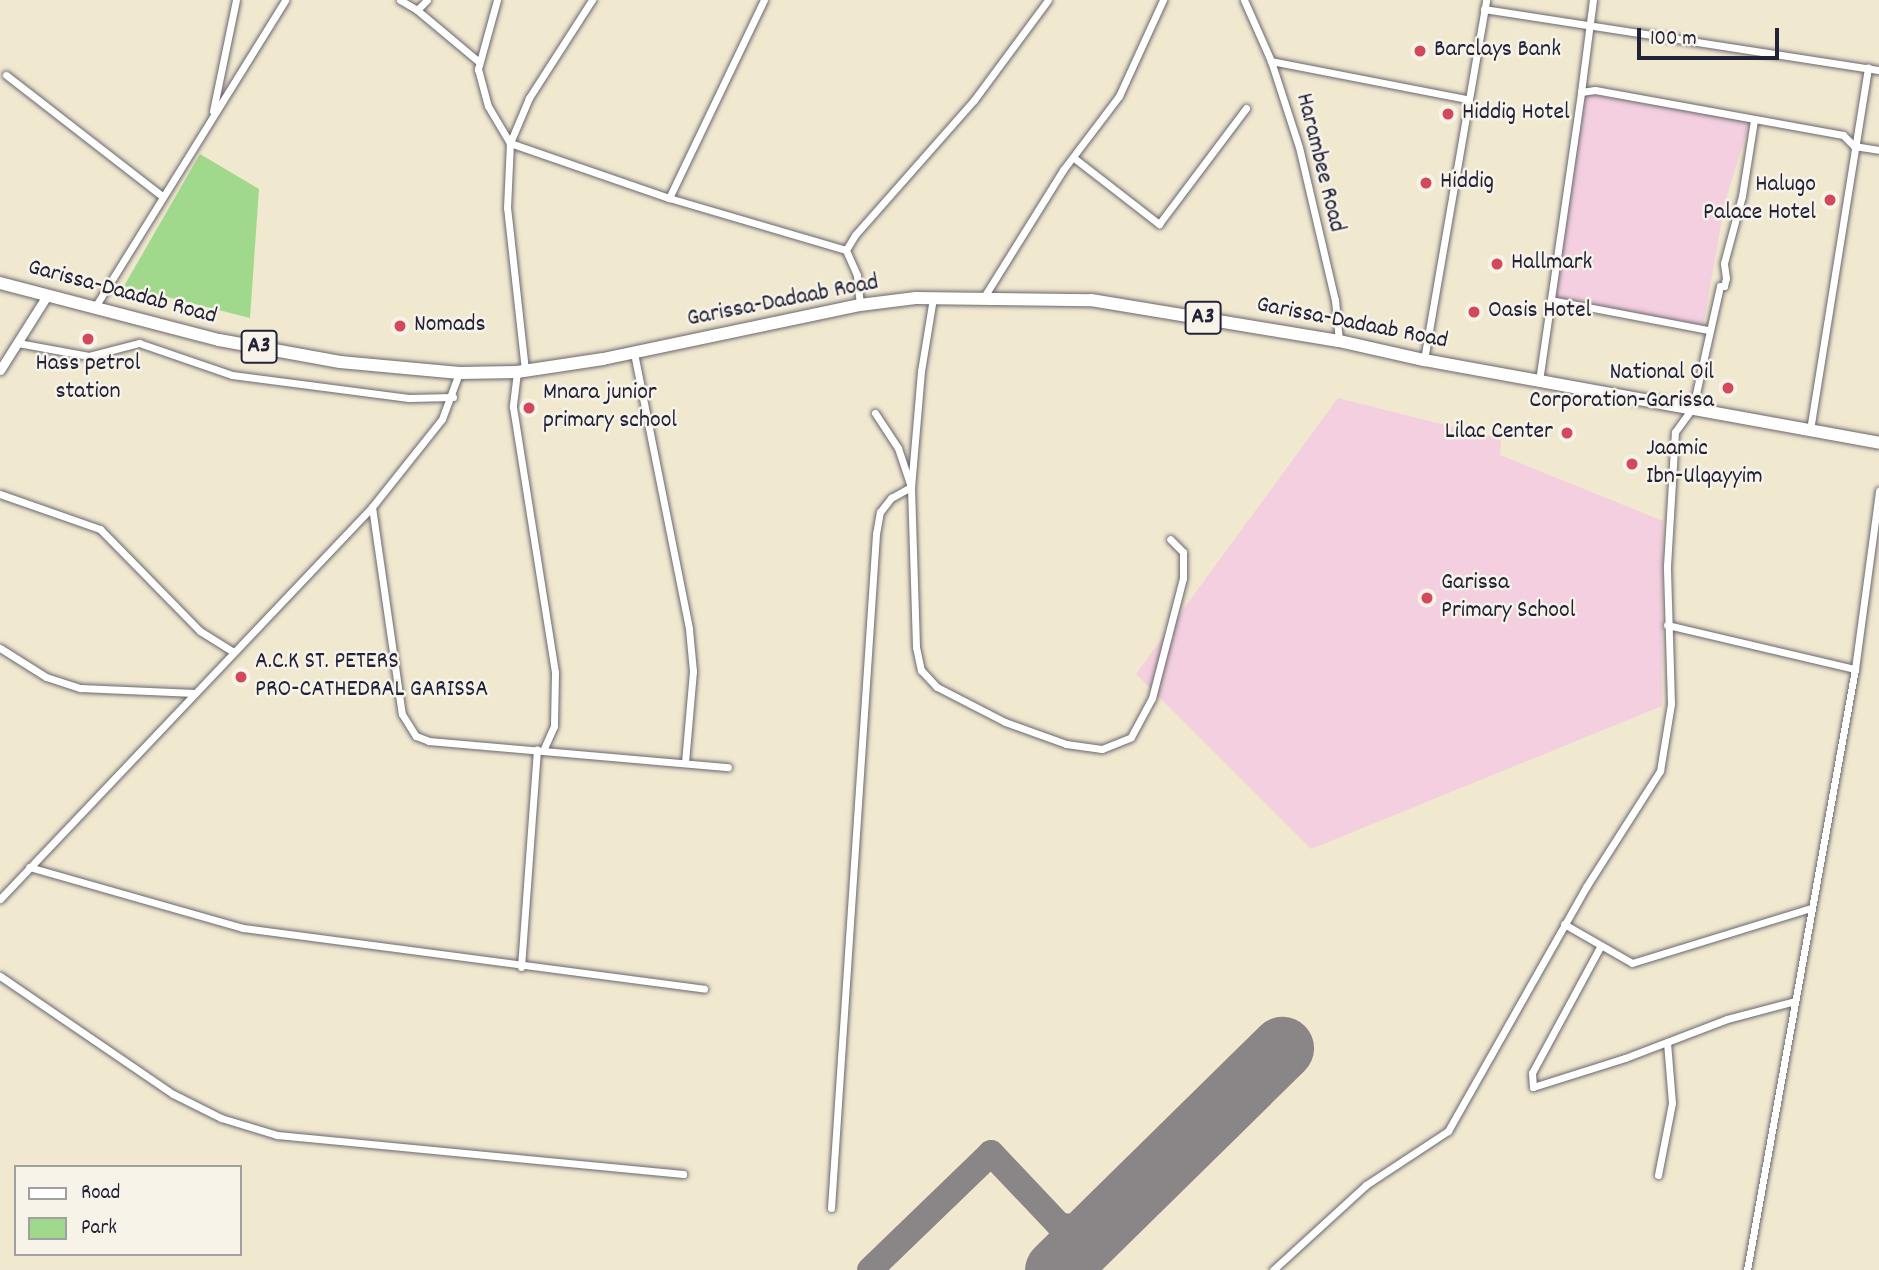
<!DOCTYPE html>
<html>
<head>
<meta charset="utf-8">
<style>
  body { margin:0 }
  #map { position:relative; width:1879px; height:1270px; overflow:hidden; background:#f1e8d0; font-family:Dekko,sans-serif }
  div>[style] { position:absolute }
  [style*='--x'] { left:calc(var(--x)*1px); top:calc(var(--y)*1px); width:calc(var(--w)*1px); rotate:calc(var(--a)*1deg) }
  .built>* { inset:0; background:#f3cfdf }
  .green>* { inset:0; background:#a1d98c }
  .taxiway>* { height:26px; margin:-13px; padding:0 13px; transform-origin:13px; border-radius:13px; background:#8a8586 }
  .runway>* { height:63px; margin:-31.5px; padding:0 31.5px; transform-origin:31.5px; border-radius:31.5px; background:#8a8586 }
  .roads { filter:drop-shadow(0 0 2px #6a676f) drop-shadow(0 0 2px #6a676f) }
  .minor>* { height:7px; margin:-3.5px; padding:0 3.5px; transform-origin:3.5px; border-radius:3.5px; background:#fff }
  .tertiary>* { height:9px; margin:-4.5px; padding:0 4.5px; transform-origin:4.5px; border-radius:4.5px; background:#fff }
  .trunk>* { height:12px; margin:-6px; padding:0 6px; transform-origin:6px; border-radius:6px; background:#fff }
  .dots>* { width:19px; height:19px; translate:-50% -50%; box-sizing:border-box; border:4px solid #f7f3e8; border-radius:50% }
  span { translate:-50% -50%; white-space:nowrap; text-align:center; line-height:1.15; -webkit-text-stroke:5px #f7f3e8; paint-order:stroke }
  .shield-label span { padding:2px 5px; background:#f7f3e8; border:2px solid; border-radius:5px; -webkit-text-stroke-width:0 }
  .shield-label { font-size:23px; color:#22223b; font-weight:700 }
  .poi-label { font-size:24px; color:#22223b }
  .left { translate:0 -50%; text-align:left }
  .right { translate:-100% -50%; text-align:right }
  .street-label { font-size:24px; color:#22223b }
  .legend { position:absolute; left:14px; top:1165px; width:228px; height:91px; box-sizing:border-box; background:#f7f3e8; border:2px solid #a29fa3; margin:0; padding:9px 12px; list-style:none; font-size:21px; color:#22223b }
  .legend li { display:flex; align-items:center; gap:14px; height:35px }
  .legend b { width:35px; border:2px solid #a29fa3 }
  .scale { position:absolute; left:1637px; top:28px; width:142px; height:32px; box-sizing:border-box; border:4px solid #22223b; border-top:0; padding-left:9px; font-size:21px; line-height:24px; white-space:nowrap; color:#22223b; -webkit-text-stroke:5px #f7f3e8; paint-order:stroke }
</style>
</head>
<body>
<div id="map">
  <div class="built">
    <div style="clip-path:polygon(1581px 93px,1750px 121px,1725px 202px,1703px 327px,1553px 299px)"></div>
    <div style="clip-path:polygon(1338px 398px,1501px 439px,1500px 455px,1663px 521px,1662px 706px,1311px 849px,1136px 674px)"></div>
  </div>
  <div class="green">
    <div style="clip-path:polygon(200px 154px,259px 189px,250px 318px,124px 286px)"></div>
  </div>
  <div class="taxiway">
    <div style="--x:870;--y:1270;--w:168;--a:-44"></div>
    <div style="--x:991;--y:1153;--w:100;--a:46.6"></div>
    <div style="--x:1060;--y:1226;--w:22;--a:3"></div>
  </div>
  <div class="runway">
    <div style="--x:1056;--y:1270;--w:317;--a:-44.5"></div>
  </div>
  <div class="roads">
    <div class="minor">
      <div style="--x:400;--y:0;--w:20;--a:30"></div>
      <div style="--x:417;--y:10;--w:14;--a:-45"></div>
      <div style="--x:497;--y:0;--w:72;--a:105.4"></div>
      <div style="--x:478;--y:69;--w:38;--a:75"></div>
      <div style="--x:488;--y:106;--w:43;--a:59.3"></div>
      <div style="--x:510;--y:143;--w:168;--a:19.1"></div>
      <div style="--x:669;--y:198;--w:184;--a:16.4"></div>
      <div style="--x:1244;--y:0;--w:67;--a:66.1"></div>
      <div style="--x:1271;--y:61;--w:90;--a:72"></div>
      <div style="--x:1299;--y:147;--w:157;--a:76.8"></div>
      <div style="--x:1335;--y:300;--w:41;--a:84.4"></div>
      <div style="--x:1484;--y:9;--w:400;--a:8.8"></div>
      <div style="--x:417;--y:10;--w:80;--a:39.9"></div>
      <div style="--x:1271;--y:61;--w:200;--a:11"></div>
      <div style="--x:6;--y:75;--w:197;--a:37.8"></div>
      <div style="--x:1581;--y:92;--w:93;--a:-82.6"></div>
      <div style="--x:213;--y:111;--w:113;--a:-78.3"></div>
      <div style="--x:1074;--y:158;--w:108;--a:37.8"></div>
      <div style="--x:1159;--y:224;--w:145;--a:-53.1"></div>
      <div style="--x:669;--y:198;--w:220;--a:-64.4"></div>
      <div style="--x:984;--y:297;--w:150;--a:-58.1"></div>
      <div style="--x:1063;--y:170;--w:93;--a:-52.9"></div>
      <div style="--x:1119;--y:96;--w:106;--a:-65.4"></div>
      <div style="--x:933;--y:298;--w:74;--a:99.3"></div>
      <div style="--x:921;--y:371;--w:116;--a:94.9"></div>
      <div style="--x:911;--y:487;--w:160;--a:88.2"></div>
      <div style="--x:916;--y:647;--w:24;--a:78"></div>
      <div style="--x:921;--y:670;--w:23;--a:47"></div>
      <div style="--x:937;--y:687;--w:76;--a:27.2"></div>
      <div style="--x:1005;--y:722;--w:65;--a:19.8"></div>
      <div style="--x:1066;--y:744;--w:36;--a:8"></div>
      <div style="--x:1102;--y:749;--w:31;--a:-22"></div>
      <div style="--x:1131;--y:737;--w:44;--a:-61.7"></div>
      <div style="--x:1152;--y:698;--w:124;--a:-75.5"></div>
      <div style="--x:1183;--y:578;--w:26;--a:-90"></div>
      <div style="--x:1183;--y:552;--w:18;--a:-135"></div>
      <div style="--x:1551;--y:300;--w:161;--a:10.8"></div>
      <div style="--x:860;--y:305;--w:30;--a:-96"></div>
      <div style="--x:857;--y:275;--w:27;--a:-114"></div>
      <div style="--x:846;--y:250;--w:17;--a:-59"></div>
      <div style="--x:855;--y:235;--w:180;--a:-48.6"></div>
      <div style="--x:974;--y:100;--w:124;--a:-53.5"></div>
      <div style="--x:95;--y:307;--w:361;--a:-58.2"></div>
      <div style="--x:18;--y:343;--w:72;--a:10.4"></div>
      <div style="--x:89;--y:356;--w:52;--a:-14.6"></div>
      <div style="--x:139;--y:343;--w:98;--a:19"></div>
      <div style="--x:232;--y:375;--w:178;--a:7.4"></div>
      <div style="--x:409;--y:398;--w:44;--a:-1.3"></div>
      <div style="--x:634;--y:353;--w:281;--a:78.7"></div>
      <div style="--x:689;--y:629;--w:42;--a:84.6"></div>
      <div style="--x:693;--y:671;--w:91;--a:95"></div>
      <div style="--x:1424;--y:360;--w:365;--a:-80.2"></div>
      <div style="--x:525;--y:370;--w:163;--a:-96.3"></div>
      <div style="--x:507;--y:208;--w:65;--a:-87.4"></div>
      <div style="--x:510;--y:143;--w:49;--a:-67.1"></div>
      <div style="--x:529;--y:98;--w:117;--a:-57.3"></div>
      <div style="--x:517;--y:372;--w:35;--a:97"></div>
      <div style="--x:513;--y:407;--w:269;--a:81"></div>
      <div style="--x:555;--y:673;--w:53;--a:91.1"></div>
      <div style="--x:554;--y:726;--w:27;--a:114"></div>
      <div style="--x:1539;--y:381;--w:292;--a:-81.7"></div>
      <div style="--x:1581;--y:92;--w:14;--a:-8"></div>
      <div style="--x:1595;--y:90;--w:252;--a:10.3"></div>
      <div style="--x:1843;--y:135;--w:16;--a:45"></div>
      <div style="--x:1854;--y:146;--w:25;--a:9"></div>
      <div style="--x:1810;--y:430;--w:367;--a:-80.9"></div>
      <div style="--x:0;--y:494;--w:106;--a:19.3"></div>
      <div style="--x:100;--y:529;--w:143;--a:45.6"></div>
      <div style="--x:200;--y:631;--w:39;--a:32"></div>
      <div style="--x:372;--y:507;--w:209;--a:81.8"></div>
      <div style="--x:402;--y:714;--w:26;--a:58"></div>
      <div style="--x:416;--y:736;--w:14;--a:21"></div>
      <div style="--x:429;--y:741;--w:300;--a:5"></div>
      <div style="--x:1667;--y:625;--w:193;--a:13.2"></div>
      <div style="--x:0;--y:648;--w:54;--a:32.2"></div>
      <div style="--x:46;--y:677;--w:36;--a:18"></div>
      <div style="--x:80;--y:688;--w:115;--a:2.5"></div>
      <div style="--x:29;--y:867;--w:223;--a:15.9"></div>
      <div style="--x:243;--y:928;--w:465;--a:7.5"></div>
      <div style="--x:0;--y:899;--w:540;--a:-46.5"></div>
      <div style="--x:372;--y:507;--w:112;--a:-51.5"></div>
      <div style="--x:442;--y:419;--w:49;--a:-69.7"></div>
      <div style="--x:1564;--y:924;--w:78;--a:29.8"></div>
      <div style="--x:1632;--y:963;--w:187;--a:-17.1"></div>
      <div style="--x:1600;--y:947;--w:143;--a:118.4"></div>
      <div style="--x:1532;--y:1073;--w:14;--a:86"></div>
      <div style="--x:1533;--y:1087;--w:96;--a:-17.5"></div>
      <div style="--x:1625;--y:1058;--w:109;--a:-20.9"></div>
      <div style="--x:1727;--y:1019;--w:70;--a:-14.8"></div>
      <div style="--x:521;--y:967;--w:218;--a:-85.8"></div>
      <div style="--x:0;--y:976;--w:209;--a:34.3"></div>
      <div style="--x:173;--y:1094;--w:54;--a:26.6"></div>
      <div style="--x:221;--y:1118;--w:59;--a:16.9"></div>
      <div style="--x:277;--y:1135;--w:408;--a:5.5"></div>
      <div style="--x:1658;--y:1175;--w:73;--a:-79"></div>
      <div style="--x:1672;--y:1103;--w:61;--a:-94.7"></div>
      <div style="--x:831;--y:1208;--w:676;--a:-86.18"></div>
      <div style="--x:876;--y:534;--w:22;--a:-80"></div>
      <div style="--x:880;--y:512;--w:18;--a:-52"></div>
      <div style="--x:891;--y:498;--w:23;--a:-29"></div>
      <div style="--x:911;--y:487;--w:41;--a:-108.4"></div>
      <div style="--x:898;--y:448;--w:42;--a:-123.3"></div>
      <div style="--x:1273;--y:1270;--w:126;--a:-42.4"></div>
      <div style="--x:1366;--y:1185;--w:98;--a:-33.4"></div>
      <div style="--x:1448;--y:1131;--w:280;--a:-60.5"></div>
      <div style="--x:1586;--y:887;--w:138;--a:-57.5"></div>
      <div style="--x:1660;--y:771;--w:68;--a:-80.7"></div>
      <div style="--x:1671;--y:704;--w:138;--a:-91.7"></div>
      <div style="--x:1667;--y:566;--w:134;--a:-86.6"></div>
      <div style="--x:1675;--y:432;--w:31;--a:-54"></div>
      <div style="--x:1693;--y:407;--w:124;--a:-77.4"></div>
      <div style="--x:1720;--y:286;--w:4;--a:0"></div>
      <div style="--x:1724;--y:286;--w:8;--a:-76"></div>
      <div style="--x:1726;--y:278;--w:15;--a:-98"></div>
      <div style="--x:1724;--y:263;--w:69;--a:-75"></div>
      <div style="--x:1742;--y:196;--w:77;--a:-81"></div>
      <div style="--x:1747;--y:1270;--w:611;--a:-79.81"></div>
      <div style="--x:1855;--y:669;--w:180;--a:-82.3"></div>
    </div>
    <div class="tertiary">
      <div style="--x:0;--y:370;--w:90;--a:-57.7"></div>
    </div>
    <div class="trunk">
      <div style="--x:0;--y:283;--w:226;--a:14.6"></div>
      <div style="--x:219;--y:340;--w:123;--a:10.3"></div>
      <div style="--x:340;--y:362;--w:120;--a:5.3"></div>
      <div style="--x:459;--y:373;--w:58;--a:-1"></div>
      <div style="--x:517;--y:372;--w:87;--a:-8.6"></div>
      <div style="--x:603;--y:359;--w:263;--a:-11.9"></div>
      <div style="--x:860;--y:305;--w:56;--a:-7.1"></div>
      <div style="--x:916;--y:298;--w:175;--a:0.7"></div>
      <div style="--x:1091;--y:300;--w:251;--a:9.4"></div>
      <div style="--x:1339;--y:341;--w:87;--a:12.6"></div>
      <div style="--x:1424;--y:360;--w:463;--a:10.3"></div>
    </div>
  </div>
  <div class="dots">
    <div style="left:1420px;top:51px;background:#d1495b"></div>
    <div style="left:1448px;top:114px;background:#d1495b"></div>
    <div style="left:1426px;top:183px;background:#d1495b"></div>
    <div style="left:1830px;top:200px;background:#d1495b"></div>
    <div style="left:1497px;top:264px;background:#d1495b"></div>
    <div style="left:1474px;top:312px;background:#d1495b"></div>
    <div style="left:400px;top:326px;background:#d1495b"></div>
    <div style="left:88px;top:339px;background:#d1495b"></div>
    <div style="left:1728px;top:388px;background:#d1495b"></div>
    <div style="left:529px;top:408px;background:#d1495b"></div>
    <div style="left:1567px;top:433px;background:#d1495b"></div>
    <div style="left:1632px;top:464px;background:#d1495b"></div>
    <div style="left:1427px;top:598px;background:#d1495b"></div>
    <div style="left:241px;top:677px;background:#d1495b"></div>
  </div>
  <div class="shield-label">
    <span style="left:1203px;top:318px">A3</span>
    <span style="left:259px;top:347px">A3</span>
  </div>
  <div class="poi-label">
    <span class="left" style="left:1434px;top:51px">Barclays Bank</span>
    <span class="left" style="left:1462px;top:114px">Hiddig Hotel</span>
    <span class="left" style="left:1440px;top:183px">Hiddig</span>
    <span class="right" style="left:1816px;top:200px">Halugo<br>Palace Hotel</span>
    <span class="left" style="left:1511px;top:264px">Hallmark</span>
    <span class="left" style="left:1488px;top:312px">Oasis Hotel</span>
    <span class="left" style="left:414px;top:326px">Nomads</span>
    <span style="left:88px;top:379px">Hass petrol<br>station</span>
    <span class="right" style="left:1714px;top:388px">National Oil<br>Corporation-Garissa</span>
    <span class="left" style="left:543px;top:408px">Mnara junior<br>primary school</span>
    <span class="right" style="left:1553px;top:433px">Lilac Center</span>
    <span class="left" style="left:1646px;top:464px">Jaamic<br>Ibn-Ulqayyim</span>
    <span class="left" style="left:1441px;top:598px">Garissa<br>Primary School</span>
    <span class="left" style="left:255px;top:677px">A.C.K ST. PETERS<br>PRO-CATHEDRAL GARISSA</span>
  </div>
  <div class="street-label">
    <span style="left:1319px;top:163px;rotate:76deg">Harambee Road</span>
    <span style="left:122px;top:293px;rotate:15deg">Garissa-Daadab Road</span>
    <span style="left:783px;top:302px;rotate:-11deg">Garissa-Dadaab Road</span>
    <span style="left:1352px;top:324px;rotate:11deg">Garissa-Dadaab Road</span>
  </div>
  <ul class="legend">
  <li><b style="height:9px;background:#fff"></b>Road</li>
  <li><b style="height:19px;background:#a1d98c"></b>Park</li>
  </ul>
  <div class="scale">100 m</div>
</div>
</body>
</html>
